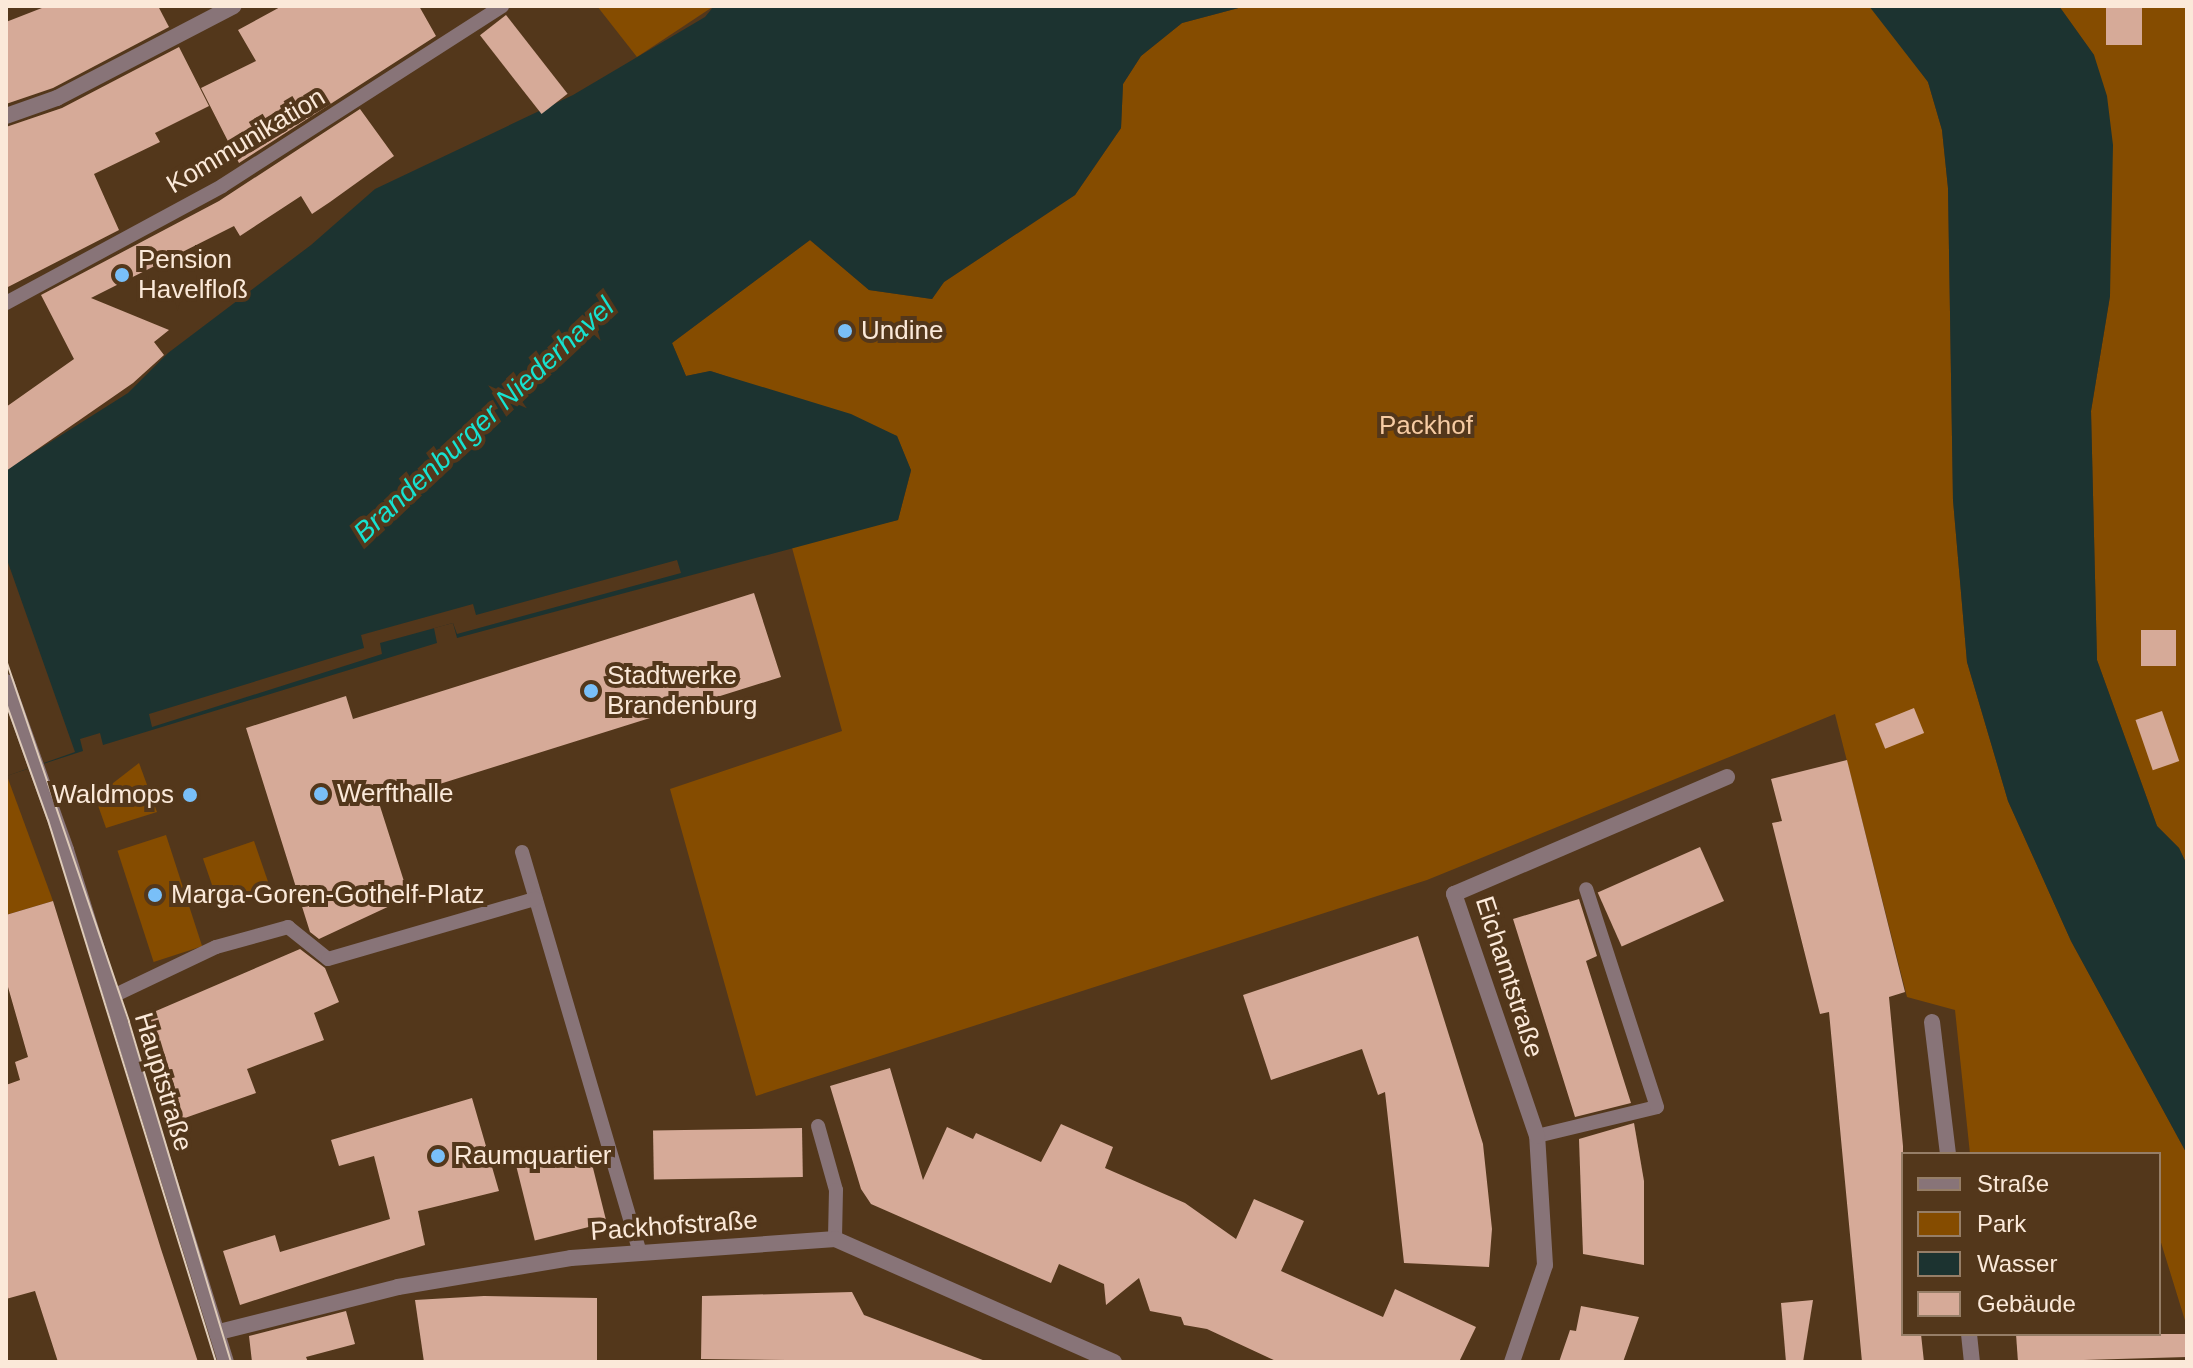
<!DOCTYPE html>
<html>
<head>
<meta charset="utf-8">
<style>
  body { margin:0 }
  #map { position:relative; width:2193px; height:1368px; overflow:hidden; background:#53371b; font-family:Arial,sans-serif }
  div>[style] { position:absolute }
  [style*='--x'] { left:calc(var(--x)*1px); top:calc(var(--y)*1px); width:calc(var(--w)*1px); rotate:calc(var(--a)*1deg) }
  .green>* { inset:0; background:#854c00; transform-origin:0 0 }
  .water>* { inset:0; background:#1c3330 }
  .pier>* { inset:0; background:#53371b }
  .building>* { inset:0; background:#d6aa98; transform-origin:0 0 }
  .service>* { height:14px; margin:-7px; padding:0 7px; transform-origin:7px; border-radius:7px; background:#887478 }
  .pedestrian>* { height:16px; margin:-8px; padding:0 8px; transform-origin:8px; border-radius:8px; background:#887478 }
  .minor>* { height:16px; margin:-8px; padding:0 8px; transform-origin:8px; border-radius:8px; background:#887478 }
  .tram>* { height:2px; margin:-1px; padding:0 1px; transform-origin:1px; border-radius:1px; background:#decbb9 }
  .dots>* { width:22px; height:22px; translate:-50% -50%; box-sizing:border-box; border:4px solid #53371b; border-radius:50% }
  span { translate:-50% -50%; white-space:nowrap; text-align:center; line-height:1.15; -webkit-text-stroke:8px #53371b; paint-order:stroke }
  .street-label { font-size:26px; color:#fbe9d9 }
  .poi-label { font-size:26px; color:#fbe9d9 }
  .left { translate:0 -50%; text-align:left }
  .right { translate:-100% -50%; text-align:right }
  .park-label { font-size:26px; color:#f6cba3 }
  .water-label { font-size:28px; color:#17e2d0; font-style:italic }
  .frame { position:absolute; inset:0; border:8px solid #fbe9d9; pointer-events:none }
  .legend { position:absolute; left:1901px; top:1152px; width:260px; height:184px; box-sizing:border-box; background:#53371b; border:2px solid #967e67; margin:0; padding:10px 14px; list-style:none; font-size:24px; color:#fbe9d9 }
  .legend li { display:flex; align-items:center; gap:16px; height:40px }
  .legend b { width:40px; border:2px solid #967e67 }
</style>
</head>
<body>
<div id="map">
  <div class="green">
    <div style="clip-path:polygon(597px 6px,714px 6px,637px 57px)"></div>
    <div style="clip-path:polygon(1246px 6px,1869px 6px,1890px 27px,1928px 82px,1942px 130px,1948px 188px,1953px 500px,1967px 662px,2008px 801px,2071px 941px,2187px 1154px,2187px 1327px,2159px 1236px,2159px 1154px,1970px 1154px,1955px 1010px,1907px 997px,1835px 714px,1427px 880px,756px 1096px,670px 789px,842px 731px,791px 544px,898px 520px,911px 471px,897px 436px,711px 371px,686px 376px,672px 343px,810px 240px,869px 290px,932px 299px,944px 282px,1075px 195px,1121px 128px,1123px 84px,1141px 56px,1182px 23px)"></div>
    <div style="clip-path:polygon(2059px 6px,2187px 6px,2187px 865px,2179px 848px,2157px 826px,2097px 660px,2091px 411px,2110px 296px,2108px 252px,2094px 55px)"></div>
    <div style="clip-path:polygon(139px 763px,157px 812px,106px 828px,95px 797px)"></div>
    <div style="clip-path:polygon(7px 776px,53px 901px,6px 915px,6px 776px)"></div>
    <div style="left:166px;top:835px;width:117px;height:51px;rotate:72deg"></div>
    <div style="left:254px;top:841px;width:54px;height:54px;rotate:71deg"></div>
  </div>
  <div class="water">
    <div style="clip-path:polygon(714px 6px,1246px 6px,1182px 23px,1141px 56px,1123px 84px,1121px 128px,1075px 195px,944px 282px,932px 299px,869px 290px,810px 240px,672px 343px,686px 376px,710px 371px,851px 414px,897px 436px,911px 470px,898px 520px,457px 638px,453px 623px,434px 628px,437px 643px,103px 745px,100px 733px,80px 739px,83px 751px,6px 776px,6px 470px,128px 393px,168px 353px,311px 245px,375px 189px,573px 95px,705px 17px)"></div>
    <div style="clip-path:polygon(1869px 6px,2059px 6px,2094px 55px,2107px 96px,2113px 145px,2110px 296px,2091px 411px,2097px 660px,2157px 826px,2179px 848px,2187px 865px,2187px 1154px,2071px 941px,2008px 801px,1967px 662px,1953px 500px,1948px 188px,1942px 130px,1928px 82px)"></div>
  </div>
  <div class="pier">
    <div style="clip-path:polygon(6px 557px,75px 752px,7px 776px,6px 772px)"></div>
    <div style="clip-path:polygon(677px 560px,681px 573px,457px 634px,453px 623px,380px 643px,382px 654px,152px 727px,149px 714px,364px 648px,361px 635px,473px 604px,476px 615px)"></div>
  </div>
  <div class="building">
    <div style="clip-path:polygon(47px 6px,158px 6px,169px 27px,53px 88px,6px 104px,6px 22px)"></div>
    <div style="clip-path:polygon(282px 6px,419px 6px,436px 36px,239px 163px,201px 88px,256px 61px,238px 30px)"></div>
    <div style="left:2106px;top:6px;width:36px;height:39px"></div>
    <div style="left:506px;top:15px;width:100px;height:33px;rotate:52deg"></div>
    <div style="clip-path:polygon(179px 47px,209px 106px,155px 133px,160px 142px,94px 174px,119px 230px,6px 288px,6px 127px,62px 108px)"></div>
    <div style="clip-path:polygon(360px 109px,394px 156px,330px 202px,312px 214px,301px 196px,240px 236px,234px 226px,91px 298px,169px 330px,154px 342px,164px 355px,133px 383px,6px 471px,6px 407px,74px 359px,41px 295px,219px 201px)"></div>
    <div style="clip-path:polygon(754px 593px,781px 677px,379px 803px,409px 897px,319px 939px,310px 932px,246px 728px,346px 696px,353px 719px)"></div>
    <div style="left:2141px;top:630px;width:35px;height:36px"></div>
    <div style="left:1914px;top:708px;width:27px;height:42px;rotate:68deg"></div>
    <div style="left:2162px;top:711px;width:53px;height:28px;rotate:71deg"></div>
    <div style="clip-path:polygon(1847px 760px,1905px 992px,1889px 997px,1903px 1146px,1903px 1334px,1921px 1334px,1924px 1362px,1862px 1362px,1829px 1012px,1820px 1014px,1772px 823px,1782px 821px,1771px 779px)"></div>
    <div style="left:1700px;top:847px;width:59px;height:112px;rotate:66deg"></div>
    <div style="clip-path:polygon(1579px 899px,1597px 956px,1586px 961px,1631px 1103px,1575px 1117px,1513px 919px)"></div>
    <div style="clip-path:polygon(53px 901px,161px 1249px,198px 1362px,58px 1362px,35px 1291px,6px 1299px,6px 1085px,20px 1080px,15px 1062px,28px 1057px,6px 980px,6px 915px)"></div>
    <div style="clip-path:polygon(1418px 936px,1483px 1144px,1492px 1229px,1489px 1267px,1404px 1263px,1385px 1092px,1378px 1095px,1362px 1049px,1271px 1080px,1243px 995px)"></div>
    <div style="clip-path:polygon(300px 949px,325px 968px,339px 1002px,314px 1013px,324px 1040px,247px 1069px,256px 1093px,182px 1119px,149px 1014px)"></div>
    <div style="clip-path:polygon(890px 1068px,923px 1180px,947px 1127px,973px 1139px,976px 1133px,1041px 1162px,1061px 1124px,1113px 1147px,1105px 1168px,1185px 1203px,1236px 1239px,1254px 1199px,1304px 1221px,1281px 1271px,1383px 1317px,1395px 1289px,1476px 1327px,1459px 1362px,1278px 1362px,1207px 1329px,1184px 1325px,1181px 1317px,1150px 1311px,1139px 1278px,1106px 1305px,1104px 1284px,1059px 1264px,1051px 1283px,871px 1204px,861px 1189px,830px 1086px)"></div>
    <div style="clip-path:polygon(472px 1098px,499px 1191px,418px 1211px,425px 1245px,240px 1305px,223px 1251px,275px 1235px,280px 1252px,390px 1219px,374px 1156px,339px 1166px,331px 1140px)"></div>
    <div style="clip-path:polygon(1634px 1123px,1644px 1181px,1644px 1265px,1583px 1254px,1579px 1139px)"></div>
    <div style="left:802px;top:1128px;width:49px;height:149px;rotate:89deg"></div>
    <div style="left:587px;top:1144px;width:81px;height:74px;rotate:76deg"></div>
    <div style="clip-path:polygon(852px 1292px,864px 1315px,988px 1362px,701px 1359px,702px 1296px)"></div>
    <div style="clip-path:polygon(484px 1296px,597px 1298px,597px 1362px,424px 1362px,415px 1300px)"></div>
    <div style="clip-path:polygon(1813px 1300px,1803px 1362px,1786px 1362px,1781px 1303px)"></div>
    <div style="clip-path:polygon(1581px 1306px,1639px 1317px,1623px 1362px,1559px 1362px,1570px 1330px,1576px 1331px)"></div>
    <div style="clip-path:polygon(346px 1311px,355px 1344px,306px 1357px,308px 1362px,252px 1362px,249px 1336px)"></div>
    <div style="clip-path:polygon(2016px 1334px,2187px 1334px,2187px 1357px,2018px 1362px)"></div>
  </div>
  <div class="service">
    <div style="--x:6;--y:303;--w:246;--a:-28.4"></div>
    <div style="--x:222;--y:186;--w:333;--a:-32.7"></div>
    <div style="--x:522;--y:852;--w:418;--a:73.6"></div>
    <div style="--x:111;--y:997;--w:116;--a:-25.5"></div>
    <div style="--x:216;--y:947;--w:75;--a:-15.5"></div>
    <div style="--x:288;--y:927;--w:51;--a:38.7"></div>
    <div style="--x:328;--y:959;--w:216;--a:-16.2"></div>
    <div style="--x:818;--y:1126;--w:66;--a:74.3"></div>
    <div style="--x:836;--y:1190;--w:49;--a:91.2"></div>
    <div style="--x:1537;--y:1136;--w:123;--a:-13.6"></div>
    <div style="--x:1657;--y:1107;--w:229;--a:-108"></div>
  </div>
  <div class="pedestrian">
    <div style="--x:6;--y:682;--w:178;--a:70.3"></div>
    <div style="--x:66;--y:850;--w:536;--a:72.65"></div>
  </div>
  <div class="minor">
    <div style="--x:6;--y:116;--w:54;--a:-19.4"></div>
    <div style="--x:57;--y:98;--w:199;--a:-27.5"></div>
    <div style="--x:1932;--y:1022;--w:133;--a:83.1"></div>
    <div style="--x:219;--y:1332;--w:185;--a:-14.1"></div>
    <div style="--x:398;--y:1287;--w:175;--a:-9.5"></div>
    <div style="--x:571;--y:1258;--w:265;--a:-4.1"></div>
    <div style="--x:835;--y:1239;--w:305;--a:23.8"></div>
    <div style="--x:1969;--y:1334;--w:28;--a:84"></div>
    <div style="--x:1512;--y:1362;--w:102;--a:-71.2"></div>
    <div style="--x:1545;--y:1265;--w:129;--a:-93.5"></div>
    <div style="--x:1537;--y:1136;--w:256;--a:-108.9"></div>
    <div style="--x:1454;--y:894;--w:297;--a:-23.2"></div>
  </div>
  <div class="tram">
    <div style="--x:6;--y:660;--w:382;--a:71.2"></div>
    <div style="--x:129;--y:1022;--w:355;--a:73.3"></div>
    <div style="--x:6;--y:703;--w:124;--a:70.3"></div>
    <div style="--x:48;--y:820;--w:567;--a:72.78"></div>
  </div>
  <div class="dots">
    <div style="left:122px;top:275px;background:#79bff8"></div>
    <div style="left:845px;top:331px;background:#79bff8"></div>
    <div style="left:591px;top:691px;background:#79bff8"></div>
    <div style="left:321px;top:794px;background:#79bff8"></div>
    <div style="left:190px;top:795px;background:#79bff8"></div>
    <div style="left:155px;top:895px;background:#79bff8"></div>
    <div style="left:438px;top:1156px;background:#79bff8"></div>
  </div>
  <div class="street-label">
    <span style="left:246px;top:141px;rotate:-31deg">Kommunikation</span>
    <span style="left:1509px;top:977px;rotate:72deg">Eichamtstraße</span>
    <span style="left:163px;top:1082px;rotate:73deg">Hauptstraße</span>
    <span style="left:674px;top:1226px;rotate:-4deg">Packhofstraße</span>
  </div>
  <div class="poi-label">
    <span class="left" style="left:138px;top:275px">Pension<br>Havelfloß</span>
    <span class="left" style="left:861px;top:331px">Undine</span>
    <span class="left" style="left:607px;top:691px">Stadtwerke<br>Brandenburg</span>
    <span class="left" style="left:337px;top:794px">Werfthalle</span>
    <span class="right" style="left:174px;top:795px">Waldmops</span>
    <span class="left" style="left:171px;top:895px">Marga-Goren-Gothelf-Platz</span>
    <span class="left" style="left:454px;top:1156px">Raumquartier</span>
  </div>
  <div class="park-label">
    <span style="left:1426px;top:426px">Packhof</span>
  </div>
  <div class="water-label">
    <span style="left:484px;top:420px;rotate:-43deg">Brandenburger Niederhavel</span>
  </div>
  <div class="frame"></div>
  <ul class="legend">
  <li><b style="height:10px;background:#887478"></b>Straße</li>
  <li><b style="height:22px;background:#854c00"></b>Park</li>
  <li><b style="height:22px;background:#1c3330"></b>Wasser</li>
  <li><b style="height:22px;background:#d6aa98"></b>Gebäude</li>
  </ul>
</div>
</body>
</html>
